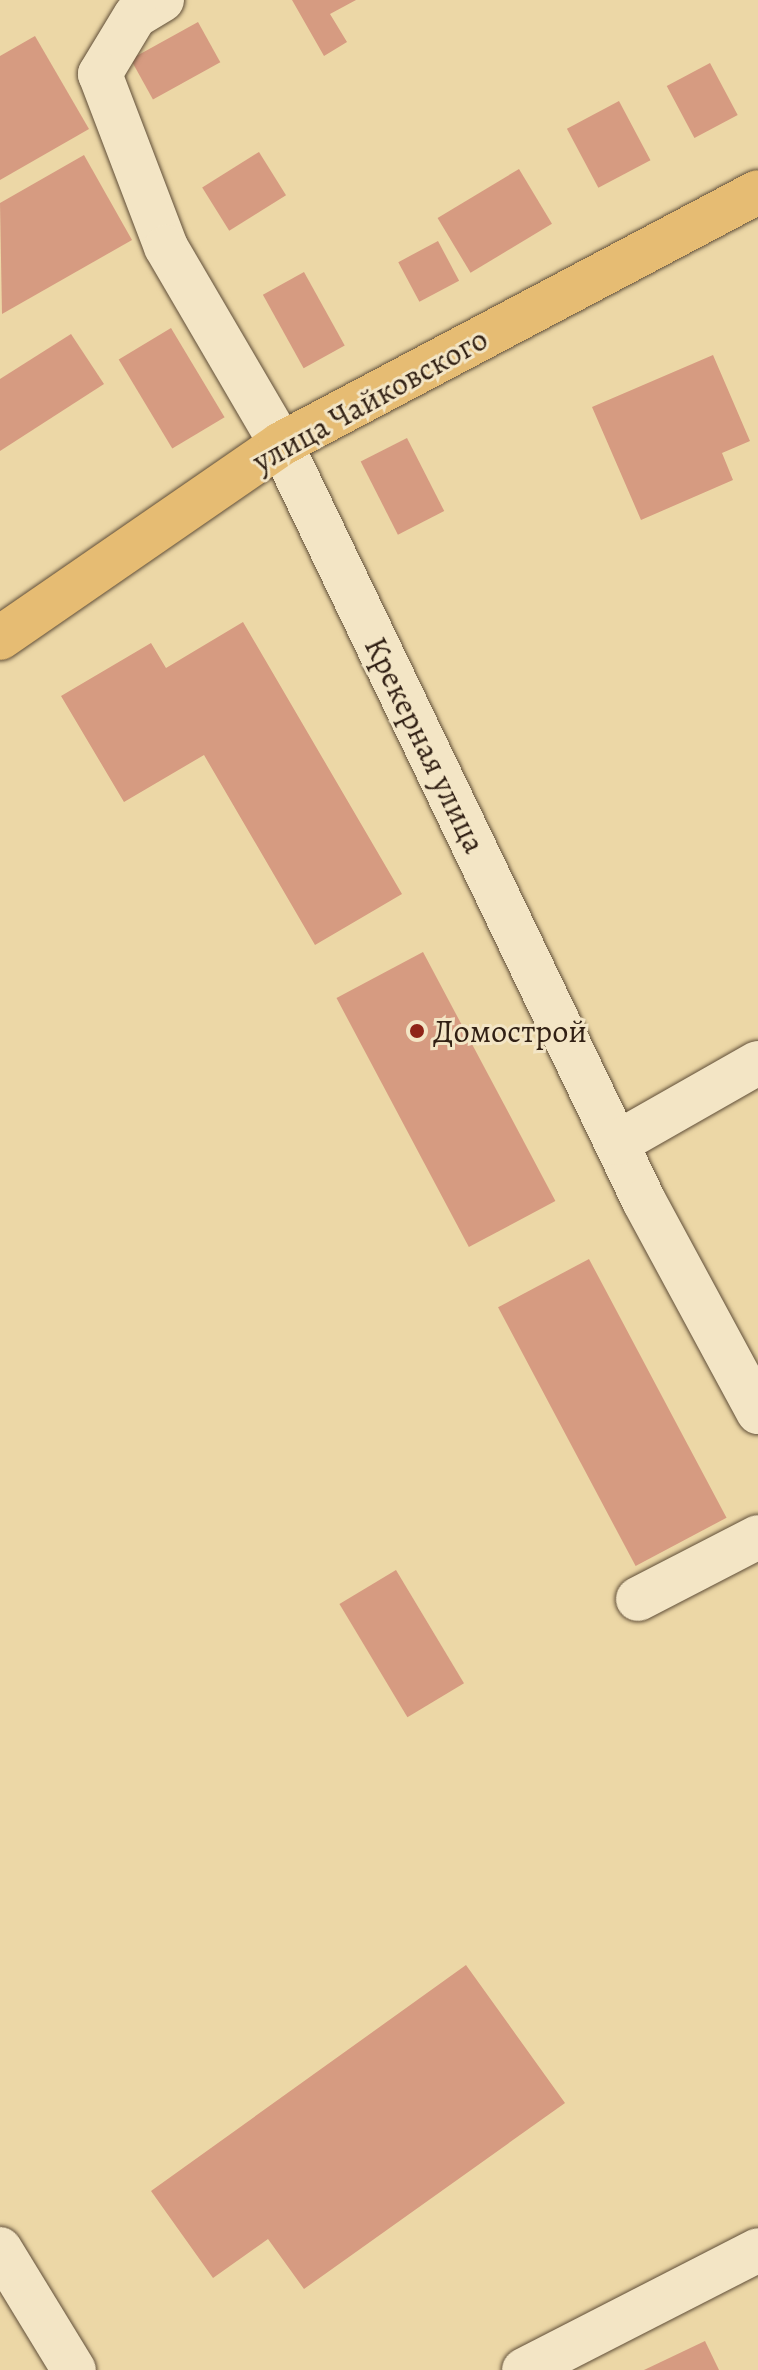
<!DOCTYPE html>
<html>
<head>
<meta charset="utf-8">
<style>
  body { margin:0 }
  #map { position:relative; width:758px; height:2370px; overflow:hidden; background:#ecd7a6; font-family:Alegreya,serif }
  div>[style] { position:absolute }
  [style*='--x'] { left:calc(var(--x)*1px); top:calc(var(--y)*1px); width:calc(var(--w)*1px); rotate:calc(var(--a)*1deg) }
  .building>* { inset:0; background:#d69b81; transform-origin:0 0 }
  .roads { filter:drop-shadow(0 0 2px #604e38) drop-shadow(0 0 2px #604e38) }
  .minor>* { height:44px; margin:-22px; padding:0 22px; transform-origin:22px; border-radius:22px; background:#f3e5c5 }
  .major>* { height:44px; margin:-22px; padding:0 22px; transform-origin:22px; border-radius:22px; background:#e6bc73 }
  .dots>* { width:22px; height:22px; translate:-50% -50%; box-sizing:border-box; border:4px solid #f3e5c5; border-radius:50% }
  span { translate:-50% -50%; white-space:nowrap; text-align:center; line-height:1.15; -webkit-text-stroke:6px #f3e5c5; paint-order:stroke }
  .street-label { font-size:32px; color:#312014 }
  .poi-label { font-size:32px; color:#312014 }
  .left { translate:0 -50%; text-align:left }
</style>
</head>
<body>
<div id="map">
  <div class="building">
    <div style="clip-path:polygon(292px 0,356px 0,330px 14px,347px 42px,324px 56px)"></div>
    <div style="left:198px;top:22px;width:46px;height:77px;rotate:61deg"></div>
    <div style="clip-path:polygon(35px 36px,89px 129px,0 180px,0 56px)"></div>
    <div style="left:710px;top:63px;width:59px;height:49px;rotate:62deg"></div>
    <div style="left:619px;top:101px;width:67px;height:59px;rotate:62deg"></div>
    <div style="left:259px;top:152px;width:51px;height:67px;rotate:58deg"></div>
    <div style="clip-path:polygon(84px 155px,132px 240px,2px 314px,0 203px)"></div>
    <div style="left:519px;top:169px;width:64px;height:95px;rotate:59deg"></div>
    <div style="left:438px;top:241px;width:45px;height:45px;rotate:62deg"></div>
    <div style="left:304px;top:272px;width:84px;height:47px;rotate:61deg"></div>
    <div style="left:171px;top:328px;width:104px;height:61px;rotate:59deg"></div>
    <div style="clip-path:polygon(71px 334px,104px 384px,0 451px,0 379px)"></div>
    <div style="clip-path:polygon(713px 355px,750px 441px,722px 453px,733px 480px,641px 520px,592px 407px)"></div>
    <div style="left:407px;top:438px;width:82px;height:52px;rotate:63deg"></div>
    <div style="clip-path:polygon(243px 622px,402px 894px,315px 945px,204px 755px,124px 802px,61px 696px,151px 643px,166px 668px)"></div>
    <div style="left:423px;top:952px;width:282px;height:98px;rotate:62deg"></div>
    <div style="left:589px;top:1259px;width:293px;height:103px;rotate:62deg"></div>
    <div style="left:396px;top:1570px;width:132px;height:66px;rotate:59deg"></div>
    <div style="clip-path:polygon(466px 1965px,565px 2103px,304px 2289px,268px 2239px,213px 2278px,151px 2191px)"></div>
    <div style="clip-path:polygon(705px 2341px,719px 2370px,644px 2370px)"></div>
  </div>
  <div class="roads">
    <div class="minor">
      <div style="--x:162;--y:0;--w:31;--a:149"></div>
      <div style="--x:135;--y:16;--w:68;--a:121.1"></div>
      <div style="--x:100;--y:74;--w:185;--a:69.1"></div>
      <div style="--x:166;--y:247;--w:228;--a:59.7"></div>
      <div style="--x:281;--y:444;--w:840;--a:64.38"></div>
      <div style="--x:644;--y:1201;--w:240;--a:61.6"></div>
      <div style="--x:617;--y:1143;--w:162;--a:-29.6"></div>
      <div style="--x:638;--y:1599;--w:135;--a:-27.3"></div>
      <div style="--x:0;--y:2249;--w:142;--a:58.6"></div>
      <div style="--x:524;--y:2370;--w:263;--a:-27.1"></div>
    </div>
    <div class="major">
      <div style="--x:0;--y:638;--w:341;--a:-34.6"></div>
      <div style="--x:281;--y:444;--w:539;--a:-27.85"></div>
    </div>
  </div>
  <div class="dots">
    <div style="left:417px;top:1031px;background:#8f2418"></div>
  </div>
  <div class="street-label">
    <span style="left:370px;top:400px;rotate:-29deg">улица Чайковского</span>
    <span style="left:425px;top:745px;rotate:64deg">Крекерная улица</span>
  </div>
  <div class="poi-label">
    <span class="left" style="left:433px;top:1031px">Домострой</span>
  </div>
</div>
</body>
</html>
